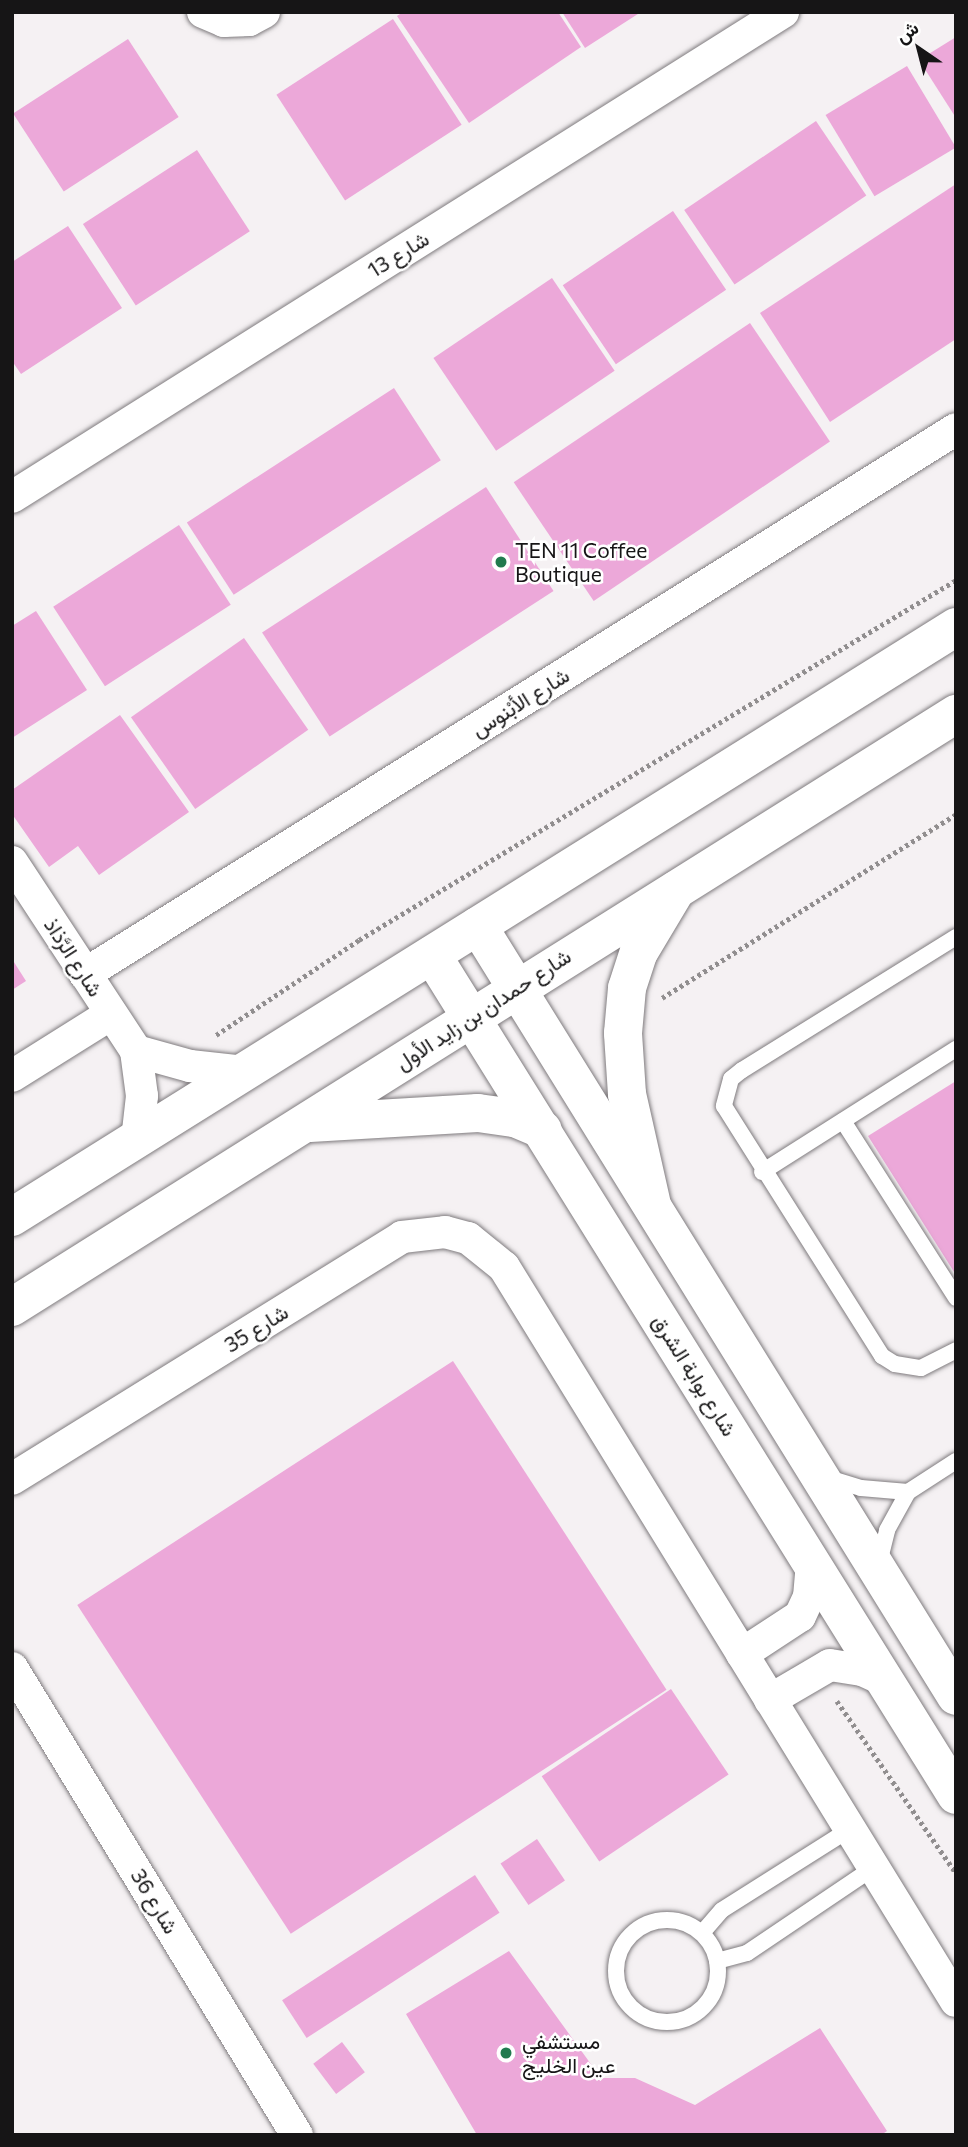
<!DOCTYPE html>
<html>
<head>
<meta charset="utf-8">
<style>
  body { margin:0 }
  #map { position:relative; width:968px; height:2147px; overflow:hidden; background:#f5f1f3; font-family:Commissioner,Vazirmatn,sans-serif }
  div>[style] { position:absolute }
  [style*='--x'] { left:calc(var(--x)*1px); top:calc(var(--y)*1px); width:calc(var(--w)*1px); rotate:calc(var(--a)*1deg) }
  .building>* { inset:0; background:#eca8d9; transform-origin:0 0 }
  .path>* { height:4.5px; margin-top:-2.25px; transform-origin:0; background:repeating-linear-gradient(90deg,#918e8f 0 3.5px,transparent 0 7px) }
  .roads { filter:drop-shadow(0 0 2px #7f7b7e) drop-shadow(0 0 2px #7f7b7e) }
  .service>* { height:16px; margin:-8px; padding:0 8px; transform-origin:8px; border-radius:8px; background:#fff }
  .service>.ring { margin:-8px; padding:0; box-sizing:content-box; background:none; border:16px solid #fff; border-radius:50% }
  .minor>* { height:32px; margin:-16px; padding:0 16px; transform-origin:16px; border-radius:16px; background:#fff }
  .tertiary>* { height:38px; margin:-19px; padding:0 19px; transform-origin:19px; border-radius:19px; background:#fff }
  .secondary>* { height:38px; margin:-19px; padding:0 19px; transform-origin:19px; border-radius:19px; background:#fff }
  .dots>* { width:19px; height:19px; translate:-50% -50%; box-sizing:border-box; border:4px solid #fff; border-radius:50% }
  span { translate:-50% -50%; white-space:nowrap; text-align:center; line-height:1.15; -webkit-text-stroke:5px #fff; paint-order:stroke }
  .street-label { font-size:21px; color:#161516 }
  .poi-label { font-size:21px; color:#161516 }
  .left { translate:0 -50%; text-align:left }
  .frame { position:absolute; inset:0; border:14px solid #161516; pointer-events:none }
  .north { position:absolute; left:884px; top:14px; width:70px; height:70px; -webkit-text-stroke:5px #fff; paint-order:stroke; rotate:325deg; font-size:19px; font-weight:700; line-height:28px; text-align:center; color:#161516 }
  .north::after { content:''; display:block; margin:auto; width:24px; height:32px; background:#161516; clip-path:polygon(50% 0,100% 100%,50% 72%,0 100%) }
</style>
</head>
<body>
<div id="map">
  <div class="building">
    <div style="clip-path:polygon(403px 12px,558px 12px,581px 47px,469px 123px,397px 16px)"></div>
    <div style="clip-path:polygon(562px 12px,641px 12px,585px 48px)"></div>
    <div style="left:393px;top:19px;width:126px;height:139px;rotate:57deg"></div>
    <div style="clip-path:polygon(956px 37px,956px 118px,919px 60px)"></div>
    <div style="left:128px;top:39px;width:93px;height:137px;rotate:57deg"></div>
    <div style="left:907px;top:66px;width:95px;height:95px;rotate:59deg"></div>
    <div style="left:816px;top:121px;width:90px;height:159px;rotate:56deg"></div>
    <div style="left:197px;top:150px;width:97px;height:136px;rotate:57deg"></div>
    <div style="clip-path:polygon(956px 184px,956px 339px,830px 422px,760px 313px)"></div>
    <div style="left:673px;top:211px;width:95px;height:133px;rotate:56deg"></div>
    <div style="clip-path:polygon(68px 226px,122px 308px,21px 374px,12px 361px,12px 262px)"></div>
    <div style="left:552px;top:278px;width:112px;height:143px;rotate:56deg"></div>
    <div style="left:750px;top:323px;width:143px;height:285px;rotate:56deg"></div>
    <div style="left:394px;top:388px;width:86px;height:247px;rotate:57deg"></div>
    <div style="left:486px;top:487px;width:124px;height:267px;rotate:57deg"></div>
    <div style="left:179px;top:525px;width:95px;height:150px;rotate:57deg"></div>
    <div style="clip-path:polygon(36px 611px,87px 690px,12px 738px,12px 626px)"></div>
    <div style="left:244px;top:638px;width:112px;height:138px;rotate:55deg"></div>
    <div style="clip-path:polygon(120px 715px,189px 812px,99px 875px,78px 846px,49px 867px,12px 814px,12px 790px)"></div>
    <div style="clip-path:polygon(12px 959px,26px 981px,12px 990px)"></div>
    <div style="clip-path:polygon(956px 1081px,956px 1275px,868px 1136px)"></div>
    <div style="left:453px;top:1361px;width:392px;height:448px;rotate:57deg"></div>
    <div style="left:671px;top:1689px;width:103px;height:156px;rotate:56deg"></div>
    <div style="left:537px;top:1839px;width:50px;height:44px;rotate:56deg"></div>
    <div style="left:475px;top:1875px;width:45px;height:230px;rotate:57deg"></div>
    <div style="clip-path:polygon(509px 1951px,601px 2078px,635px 2078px,695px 2105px,820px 2028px,887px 2131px,881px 2135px,477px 2135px,406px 2014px)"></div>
    <div style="left:342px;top:2042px;width:38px;height:36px;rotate:53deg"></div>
  </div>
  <div class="path">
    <div style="--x:662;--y:998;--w:347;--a:-32"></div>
    <div style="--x:216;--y:1035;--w:172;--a:-33.6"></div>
    <div style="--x:359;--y:940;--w:697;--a:-31.09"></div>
    <div style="--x:837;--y:1701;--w:209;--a:55.3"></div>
  </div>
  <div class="roads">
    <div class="service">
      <div style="--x:956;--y:937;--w:252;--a:148.1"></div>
      <div style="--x:742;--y:1070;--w:14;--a:141"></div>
      <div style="--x:731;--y:1079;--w:28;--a:105"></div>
      <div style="--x:724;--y:1106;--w:296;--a:57.7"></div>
      <div style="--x:882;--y:1356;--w:15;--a:32"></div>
      <div style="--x:895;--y:1364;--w:26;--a:9"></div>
      <div style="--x:921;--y:1368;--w:39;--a:-27"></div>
      <div style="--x:843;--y:1121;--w:210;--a:57.4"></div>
      <div style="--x:762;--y:1172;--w:230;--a:-32.4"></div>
      <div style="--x:828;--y:1478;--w:34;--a:17"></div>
      <div style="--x:861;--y:1488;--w:47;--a:4.9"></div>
      <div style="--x:879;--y:1563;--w:34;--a:-76"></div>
      <div style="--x:887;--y:1530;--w:43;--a:-61.1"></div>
      <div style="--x:908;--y:1492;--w:57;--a:-32.9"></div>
      <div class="ring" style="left:616px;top:1920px;width:86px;height:86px"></div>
      <div style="--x:702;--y:1933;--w:30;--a:-49"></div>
      <div style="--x:722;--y:1910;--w:151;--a:-32.3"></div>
      <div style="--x:717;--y:1961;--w:31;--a:-15"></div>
      <div style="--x:747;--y:1953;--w:152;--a:-34"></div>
    </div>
    <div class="minor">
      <div style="--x:203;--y:12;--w:23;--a:23"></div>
      <div style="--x:224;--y:21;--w:25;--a:-2"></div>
      <div style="--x:249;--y:20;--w:17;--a:-28"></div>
      <div style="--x:12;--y:497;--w:911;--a:-32.17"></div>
      <div style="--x:12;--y:862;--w:226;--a:56.7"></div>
      <div style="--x:136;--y:1051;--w:45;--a:82.4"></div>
      <div style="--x:142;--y:1096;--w:44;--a:96.5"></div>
      <div style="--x:85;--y:974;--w:1027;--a:-32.03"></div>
      <div style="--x:136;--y:1051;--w:56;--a:15.5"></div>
      <div style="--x:190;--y:1066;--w:55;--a:6.2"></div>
      <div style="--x:12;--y:1076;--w:117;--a:-32.1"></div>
      <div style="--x:12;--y:1479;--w:459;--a:-31.8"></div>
      <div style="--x:402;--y:1237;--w:43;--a:-6.6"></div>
      <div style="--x:445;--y:1232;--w:24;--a:15"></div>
      <div style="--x:468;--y:1238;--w:46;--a:38.9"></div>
      <div style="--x:504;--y:1267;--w:862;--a:58.38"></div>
      <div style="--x:742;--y:1654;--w:69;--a:-33.2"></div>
      <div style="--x:800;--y:1616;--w:21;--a:-65"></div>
      <div style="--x:809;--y:1597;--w:34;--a:-85"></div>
      <div style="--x:12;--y:1668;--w:547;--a:58.61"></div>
      <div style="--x:770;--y:1700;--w:69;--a:-30.3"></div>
      <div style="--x:830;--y:1665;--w:32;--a:9"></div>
      <div style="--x:862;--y:1670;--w:24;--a:24"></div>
    </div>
    <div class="tertiary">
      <div style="--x:478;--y:926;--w:906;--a:58.17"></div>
      <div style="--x:432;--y:955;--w:990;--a:58.04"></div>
    </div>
    <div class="secondary">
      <div style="--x:310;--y:1123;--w:168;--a:-3.4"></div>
      <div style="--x:478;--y:1113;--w:37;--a:8"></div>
      <div style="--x:515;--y:1118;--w:30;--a:23"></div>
      <div style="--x:652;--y:1205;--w:114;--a:-102.7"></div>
      <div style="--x:627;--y:1094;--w:61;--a:-93.8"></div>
      <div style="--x:623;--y:1033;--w:45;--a:-84.9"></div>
      <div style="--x:627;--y:988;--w:38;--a:-72"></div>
      <div style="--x:639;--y:952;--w:72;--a:-59.2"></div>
      <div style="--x:12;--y:1217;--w:1113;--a:-32.01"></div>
      <div style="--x:12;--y:1307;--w:1115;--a:-32.14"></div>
    </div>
  </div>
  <div class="dots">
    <div style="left:501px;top:562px;background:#217a4e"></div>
    <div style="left:506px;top:2053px;background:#217a4e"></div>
  </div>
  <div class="street-label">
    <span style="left:398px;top:254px;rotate:-32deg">شارع 13</span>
    <span style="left:520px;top:702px;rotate:-32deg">شارع الأبْنوس</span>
    <span style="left:74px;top:957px;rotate:57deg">شارع الرَّذاذ</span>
    <span style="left:483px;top:1009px;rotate:-33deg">شارع حمدان بن زايد الأول</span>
    <span style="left:256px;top:1328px;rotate:-32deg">شارع 35</span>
    <span style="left:695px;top:1375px;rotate:58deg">شارع بوابة الشرق</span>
    <span style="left:155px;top:1901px;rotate:59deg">شارع 36</span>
  </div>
  <div class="poi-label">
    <span class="left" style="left:515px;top:562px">TEN 11 Coffee<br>Boutique</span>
    <span class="left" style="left:522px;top:2053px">مستشفي<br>عين الخليج</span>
  </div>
  <div class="frame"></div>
  <div class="north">ش</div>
</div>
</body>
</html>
